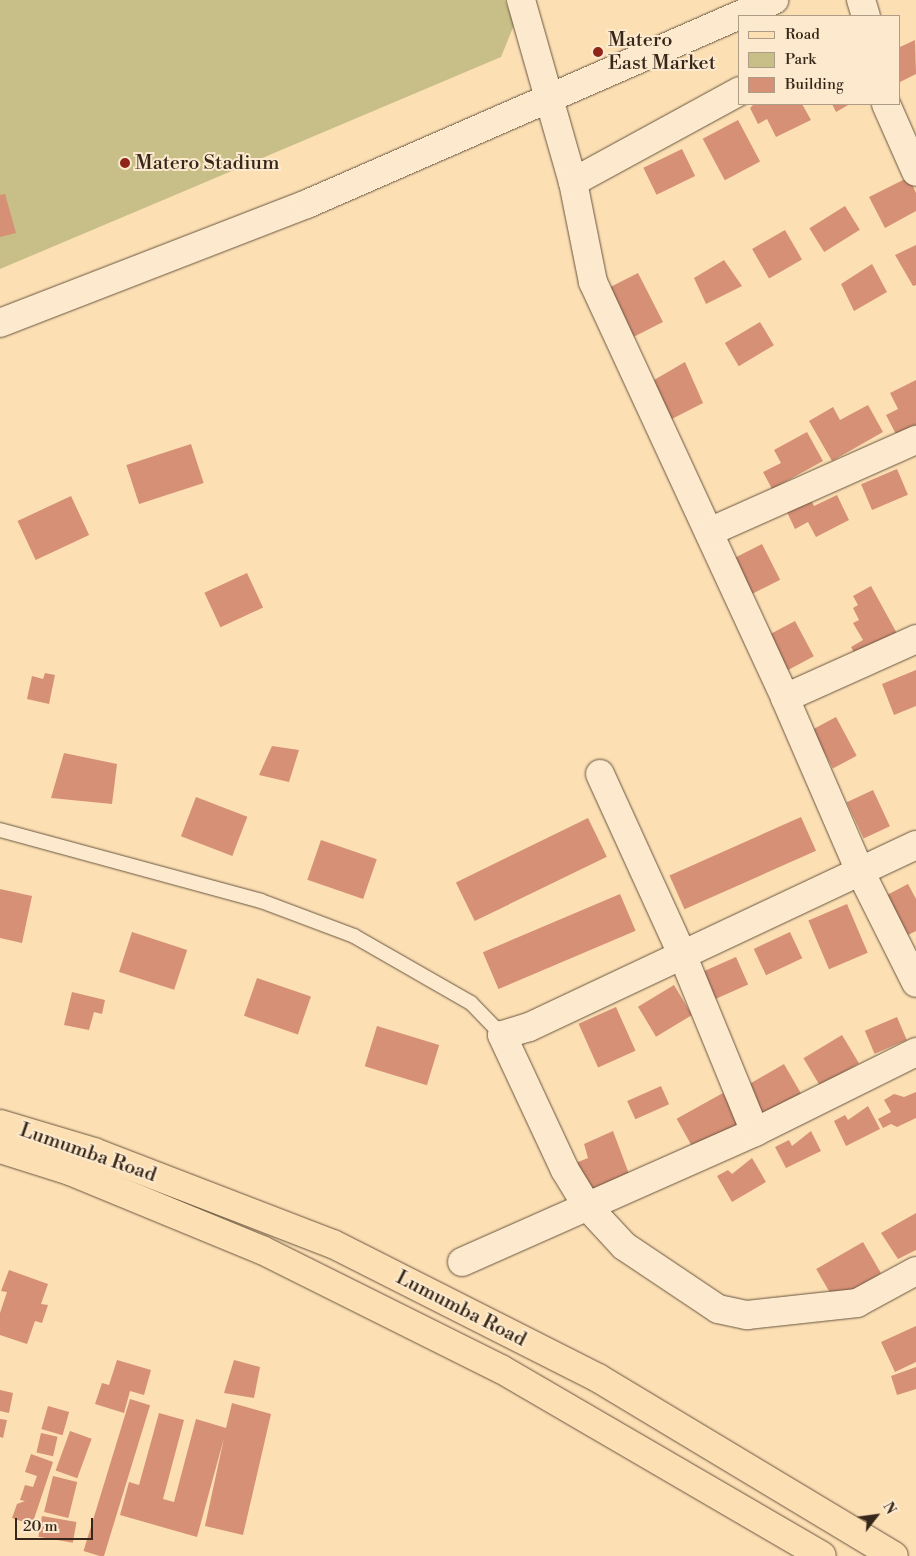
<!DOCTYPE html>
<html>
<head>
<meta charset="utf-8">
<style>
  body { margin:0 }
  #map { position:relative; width:916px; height:1556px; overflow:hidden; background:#fcdfb3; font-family:"Libre Bodoni",serif }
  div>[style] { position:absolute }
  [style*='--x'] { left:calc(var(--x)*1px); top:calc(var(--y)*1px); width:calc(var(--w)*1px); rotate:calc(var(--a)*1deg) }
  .green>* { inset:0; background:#c7bf87 }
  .building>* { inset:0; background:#d69075; transform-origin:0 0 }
  .roads { filter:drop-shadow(0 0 1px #685540) drop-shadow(0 0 1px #685540) }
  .service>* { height:14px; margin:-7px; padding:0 7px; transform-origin:7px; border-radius:7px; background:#fdeace }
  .minor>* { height:28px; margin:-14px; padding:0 14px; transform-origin:14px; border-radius:14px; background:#fdeace }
  .primary>* { height:28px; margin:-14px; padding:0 14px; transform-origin:14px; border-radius:14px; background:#fcdfb3 }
  .dots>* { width:14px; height:14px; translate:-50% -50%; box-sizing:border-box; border:2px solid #fdeace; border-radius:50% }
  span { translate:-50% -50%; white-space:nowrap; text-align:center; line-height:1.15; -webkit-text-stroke:4px #fdeace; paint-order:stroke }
  .poi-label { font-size:20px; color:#36271a }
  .left { translate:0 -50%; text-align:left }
  .street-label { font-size:20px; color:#36271a }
  .legend { position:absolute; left:738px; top:15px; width:162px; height:90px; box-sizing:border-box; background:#fdeace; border:1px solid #ad9c86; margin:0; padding:6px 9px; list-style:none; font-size:15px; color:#36271a }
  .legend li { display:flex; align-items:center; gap:10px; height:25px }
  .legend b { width:25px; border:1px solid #ad9c86 }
  .north { position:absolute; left:851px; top:1491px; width:50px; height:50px; -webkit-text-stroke:4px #fdeace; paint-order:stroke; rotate:60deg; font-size:14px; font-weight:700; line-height:20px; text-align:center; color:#36271a }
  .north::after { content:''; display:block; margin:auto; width:18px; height:22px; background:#36271a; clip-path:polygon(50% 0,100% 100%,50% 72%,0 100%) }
  .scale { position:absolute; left:15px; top:1518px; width:78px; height:22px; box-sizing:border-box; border:2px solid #36271a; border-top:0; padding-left:6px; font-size:15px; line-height:18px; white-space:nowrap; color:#36271a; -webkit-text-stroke:4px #fdeace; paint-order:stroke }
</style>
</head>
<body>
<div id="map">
  <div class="green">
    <div style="clip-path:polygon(0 0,505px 0,514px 25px,501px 57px,0 269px)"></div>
  </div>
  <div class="building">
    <div style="clip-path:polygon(915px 40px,916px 74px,900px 82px,900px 47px)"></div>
    <div style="clip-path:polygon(754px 104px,802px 104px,811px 120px,776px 137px,767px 119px,758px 124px,750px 108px)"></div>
    <div style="clip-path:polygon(832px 104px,850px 104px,836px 112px)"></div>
    <div style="left:738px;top:120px;width:47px;height:40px;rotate:62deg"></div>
    <div style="left:682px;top:149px;width:30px;height:43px;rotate:64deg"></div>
    <div style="clip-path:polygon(909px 177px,916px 193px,916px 211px,885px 228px,869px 197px)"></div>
    <div style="clip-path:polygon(5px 194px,16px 233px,0 237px,0 195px)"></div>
    <div style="left:845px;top:206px;width:28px;height:42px;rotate:58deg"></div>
    <div style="left:785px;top:230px;width:34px;height:38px;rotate:60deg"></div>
    <div style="clip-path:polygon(916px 245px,916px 285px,913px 286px,895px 255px)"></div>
    <div style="clip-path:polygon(724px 260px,742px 286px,706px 304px,694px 278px)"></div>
    <div style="clip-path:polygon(872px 264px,887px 292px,854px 311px,841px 284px)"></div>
    <div style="left:638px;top:273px;width:55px;height:36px;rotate:63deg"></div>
    <div style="left:760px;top:322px;width:27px;height:41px;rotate:59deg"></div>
    <div style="clip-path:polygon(685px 362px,703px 403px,668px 421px,654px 380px)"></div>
    <div style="clip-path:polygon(916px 380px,916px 428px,898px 438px,886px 415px,898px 409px,890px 393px)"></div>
    <div style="clip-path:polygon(868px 405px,883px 432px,832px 461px,809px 421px,833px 407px,840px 420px)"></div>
    <div style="clip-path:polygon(807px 432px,823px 461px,772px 489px,763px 472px,781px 463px,774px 450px)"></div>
    <div style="left:191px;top:444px;width:41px;height:68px;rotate:72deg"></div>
    <div style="left:897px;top:469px;width:28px;height:39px;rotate:67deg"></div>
    <div style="clip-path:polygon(837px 495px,849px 520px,816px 537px,808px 522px,795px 529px,786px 510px,810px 498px,814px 506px)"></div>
    <div style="left:71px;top:496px;width:43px;height:59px;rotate:65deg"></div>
    <div style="left:762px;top:544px;width:40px;height:31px;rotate:63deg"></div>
    <div style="left:247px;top:573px;width:38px;height:47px;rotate:65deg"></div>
    <div style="clip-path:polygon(871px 586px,900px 639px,859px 662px,851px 647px,863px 640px,853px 623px,859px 620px,853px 608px,858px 605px,853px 596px)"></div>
    <div style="left:795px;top:621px;width:40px;height:30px;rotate:62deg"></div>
    <div style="clip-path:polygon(916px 670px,916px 706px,894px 715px,882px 684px)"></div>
    <div style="clip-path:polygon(45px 673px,55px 675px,49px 704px,27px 699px,32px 676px,43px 679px)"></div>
    <div style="left:836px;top:717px;width:44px;height:27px;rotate:62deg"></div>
    <div style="clip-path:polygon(272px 746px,299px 750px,289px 782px,259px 775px)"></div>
    <div style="clip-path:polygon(64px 753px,117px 764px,112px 804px,51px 798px)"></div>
    <div style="left:873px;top:790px;width:40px;height:29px;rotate:65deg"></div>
    <div style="left:196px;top:797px;width:55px;height:42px;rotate:21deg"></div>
    <div style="left:801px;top:817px;width:37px;height:144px;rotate:66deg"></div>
    <div style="left:588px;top:818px;width:43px;height:147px;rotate:64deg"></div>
    <div style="left:321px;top:840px;width:59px;height:42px;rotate:19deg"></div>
    <div style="clip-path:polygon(908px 884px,916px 899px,916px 931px,908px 935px,887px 895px)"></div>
    <div style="clip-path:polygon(0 889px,32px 896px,22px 943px,0 938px)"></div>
    <div style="left:620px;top:894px;width:40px;height:149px;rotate:67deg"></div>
    <div style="left:847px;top:904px;width:53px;height:42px;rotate:67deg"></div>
    <div style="left:132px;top:932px;width:58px;height:42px;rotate:18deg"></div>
    <div style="left:790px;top:932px;width:29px;height:40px;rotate:65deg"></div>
    <div style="left:736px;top:957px;width:30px;height:39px;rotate:66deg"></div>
    <div style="left:257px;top:978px;width:57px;height:40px;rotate:19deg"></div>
    <div style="left:674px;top:985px;width:35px;height:42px;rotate:59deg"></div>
    <div style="clip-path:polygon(72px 992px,105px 1000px,102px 1014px,94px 1012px,89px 1030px,64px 1025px)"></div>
    <div style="left:616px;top:1007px;width:48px;height:41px;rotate:66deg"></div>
    <div style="left:897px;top:1017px;width:25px;height:35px;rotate:67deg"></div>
    <div style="left:377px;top:1026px;width:65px;height:42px;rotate:17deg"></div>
    <div style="left:842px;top:1035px;width:33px;height:45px;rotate:59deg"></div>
    <div style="left:784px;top:1064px;width:38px;height:51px;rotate:60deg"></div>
    <div style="left:661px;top:1086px;width:20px;height:37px;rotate:66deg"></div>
    <div style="clip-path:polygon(916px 1092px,916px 1118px,897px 1127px,891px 1124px,883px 1128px,878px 1119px,891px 1112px,884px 1100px,894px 1094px,904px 1097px)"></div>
    <div style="left:723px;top:1093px;width:37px;height:53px;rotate:61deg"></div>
    <div style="clip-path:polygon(868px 1106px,880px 1129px,846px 1146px,834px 1121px,845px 1115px,848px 1120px)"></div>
    <div style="clip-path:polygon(613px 1131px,632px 1182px,589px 1203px,573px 1164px,588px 1158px,584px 1144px)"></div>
    <div style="clip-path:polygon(811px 1131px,821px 1151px,786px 1168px,775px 1147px,789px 1140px,792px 1146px)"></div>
    <div style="clip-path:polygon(752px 1158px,766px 1182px,732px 1202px,717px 1176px,728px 1170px,732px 1174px)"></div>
    <div style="clip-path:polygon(916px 1213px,916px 1250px,898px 1259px,881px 1233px)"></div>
    <div style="left:863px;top:1242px;width:36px;height:54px;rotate:60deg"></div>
    <div style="clip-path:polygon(9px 1270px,48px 1284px,41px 1304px,48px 1305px,42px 1323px,35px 1321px,27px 1344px,0 1335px,0 1313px,7px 1292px,1px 1291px)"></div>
    <div style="clip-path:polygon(916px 1326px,916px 1362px,895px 1372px,881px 1342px)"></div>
    <div style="clip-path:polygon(117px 1360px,151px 1370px,144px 1395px,130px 1391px,124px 1413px,95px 1404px,102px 1383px,109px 1385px)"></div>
    <div style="clip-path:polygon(234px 1360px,260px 1367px,254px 1398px,224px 1393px)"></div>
    <div style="clip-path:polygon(916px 1367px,916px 1389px,897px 1395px,891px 1376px)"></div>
    <div style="clip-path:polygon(0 1390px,13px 1393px,9px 1413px,0 1411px)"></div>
    <div style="left:130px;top:1399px;width:21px;height:159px;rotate:17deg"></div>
    <div style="clip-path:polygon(232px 1403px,271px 1414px,243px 1535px,205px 1526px,224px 1438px,197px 1537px,120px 1515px,129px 1482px,139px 1485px,159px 1413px,184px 1420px,163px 1499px,174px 1502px,196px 1419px,226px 1428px)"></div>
    <div style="left:48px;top:1406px;width:22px;height:24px;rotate:16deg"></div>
    <div style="clip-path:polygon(0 1419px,7px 1420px,3px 1438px,0 1437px)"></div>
    <div style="left:70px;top:1431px;width:23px;height:42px;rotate:20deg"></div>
    <div style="left:41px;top:1433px;width:17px;height:20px;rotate:13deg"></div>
    <div style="clip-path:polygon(31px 1454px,53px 1462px,32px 1525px,12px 1518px,17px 1504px,25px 1501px,20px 1500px,25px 1485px,33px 1487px,37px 1476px,25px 1472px)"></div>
    <div style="left:53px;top:1476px;width:25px;height:37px;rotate:14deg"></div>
    <div style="left:42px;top:1516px;width:35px;height:21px;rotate:10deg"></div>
  </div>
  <div class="roads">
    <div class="service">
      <div style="--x:0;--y:830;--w:270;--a:15.2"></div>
      <div style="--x:261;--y:901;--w:99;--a:20.6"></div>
      <div style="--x:354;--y:936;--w:135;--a:29.8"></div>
      <div style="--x:471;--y:1003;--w:45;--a:45.9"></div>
    </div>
    <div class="minor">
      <div style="--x:521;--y:0;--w:189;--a:74.1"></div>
      <div style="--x:573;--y:182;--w:102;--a:78.7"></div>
      <div style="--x:593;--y:282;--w:458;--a:65.2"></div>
      <div style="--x:785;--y:698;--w:189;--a:66.6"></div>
      <div style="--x:860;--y:871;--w:125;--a:63.4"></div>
      <div style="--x:861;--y:0;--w:17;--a:73"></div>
      <div style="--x:886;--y:104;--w:74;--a:66.2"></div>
      <div style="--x:573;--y:182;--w:190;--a:-28.6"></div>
      <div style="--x:0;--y:323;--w:329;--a:-21.2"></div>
      <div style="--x:307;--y:204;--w:510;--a:-23.6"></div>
      <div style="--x:709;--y:532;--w:227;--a:-24"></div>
      <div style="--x:785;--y:698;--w:144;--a:-24.2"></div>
      <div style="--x:600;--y:774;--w:198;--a:65.5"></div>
      <div style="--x:682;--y:954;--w:192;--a:67.7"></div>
      <div style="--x:916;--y:845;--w:428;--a:154.8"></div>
      <div style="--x:529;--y:1027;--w:28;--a:163"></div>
      <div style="--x:502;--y:1035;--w:149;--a:65"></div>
      <div style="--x:565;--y:1170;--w:42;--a:58.6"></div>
      <div style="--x:587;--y:1206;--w:54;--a:47.2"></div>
      <div style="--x:624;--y:1246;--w:113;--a:33.8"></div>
      <div style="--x:718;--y:1309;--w:30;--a:12"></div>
      <div style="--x:747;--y:1315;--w:111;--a:-6.2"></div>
      <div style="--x:857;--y:1303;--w:67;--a:-28.5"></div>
      <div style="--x:462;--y:1262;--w:321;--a:-23.9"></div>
      <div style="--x:755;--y:1132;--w:180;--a:-26.4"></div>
    </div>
    <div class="primary">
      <div style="--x:0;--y:1124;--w:98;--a:16.6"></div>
      <div style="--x:94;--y:1152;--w:256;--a:21.1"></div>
      <div style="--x:333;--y:1244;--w:297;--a:26.8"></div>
      <div style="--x:598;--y:1378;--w:345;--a:31"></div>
      <div style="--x:0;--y:1149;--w:73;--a:17.4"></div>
      <div style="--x:70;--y:1171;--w:208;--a:22.4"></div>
      <div style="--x:262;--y:1250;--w:267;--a:26.5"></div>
      <div style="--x:501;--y:1369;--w:371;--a:30.2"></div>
    </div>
  </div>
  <div class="dots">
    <div style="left:598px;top:52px;background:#8f2418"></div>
    <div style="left:125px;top:163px;background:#8f2418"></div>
  </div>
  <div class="poi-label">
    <span class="left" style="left:608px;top:52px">Matero<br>East Market</span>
    <span class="left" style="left:135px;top:163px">Matero Stadium</span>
  </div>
  <div class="street-label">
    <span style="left:88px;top:1153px;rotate:19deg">Lumumba Road</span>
    <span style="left:461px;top:1309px;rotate:27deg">Lumumba Road</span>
  </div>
  <ul class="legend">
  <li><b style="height:6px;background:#fcdfb3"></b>Road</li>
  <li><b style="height:14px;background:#c7bf87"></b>Park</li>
  <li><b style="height:14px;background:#d69075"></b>Building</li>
  </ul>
  <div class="north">N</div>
  <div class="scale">20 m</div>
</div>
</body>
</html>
